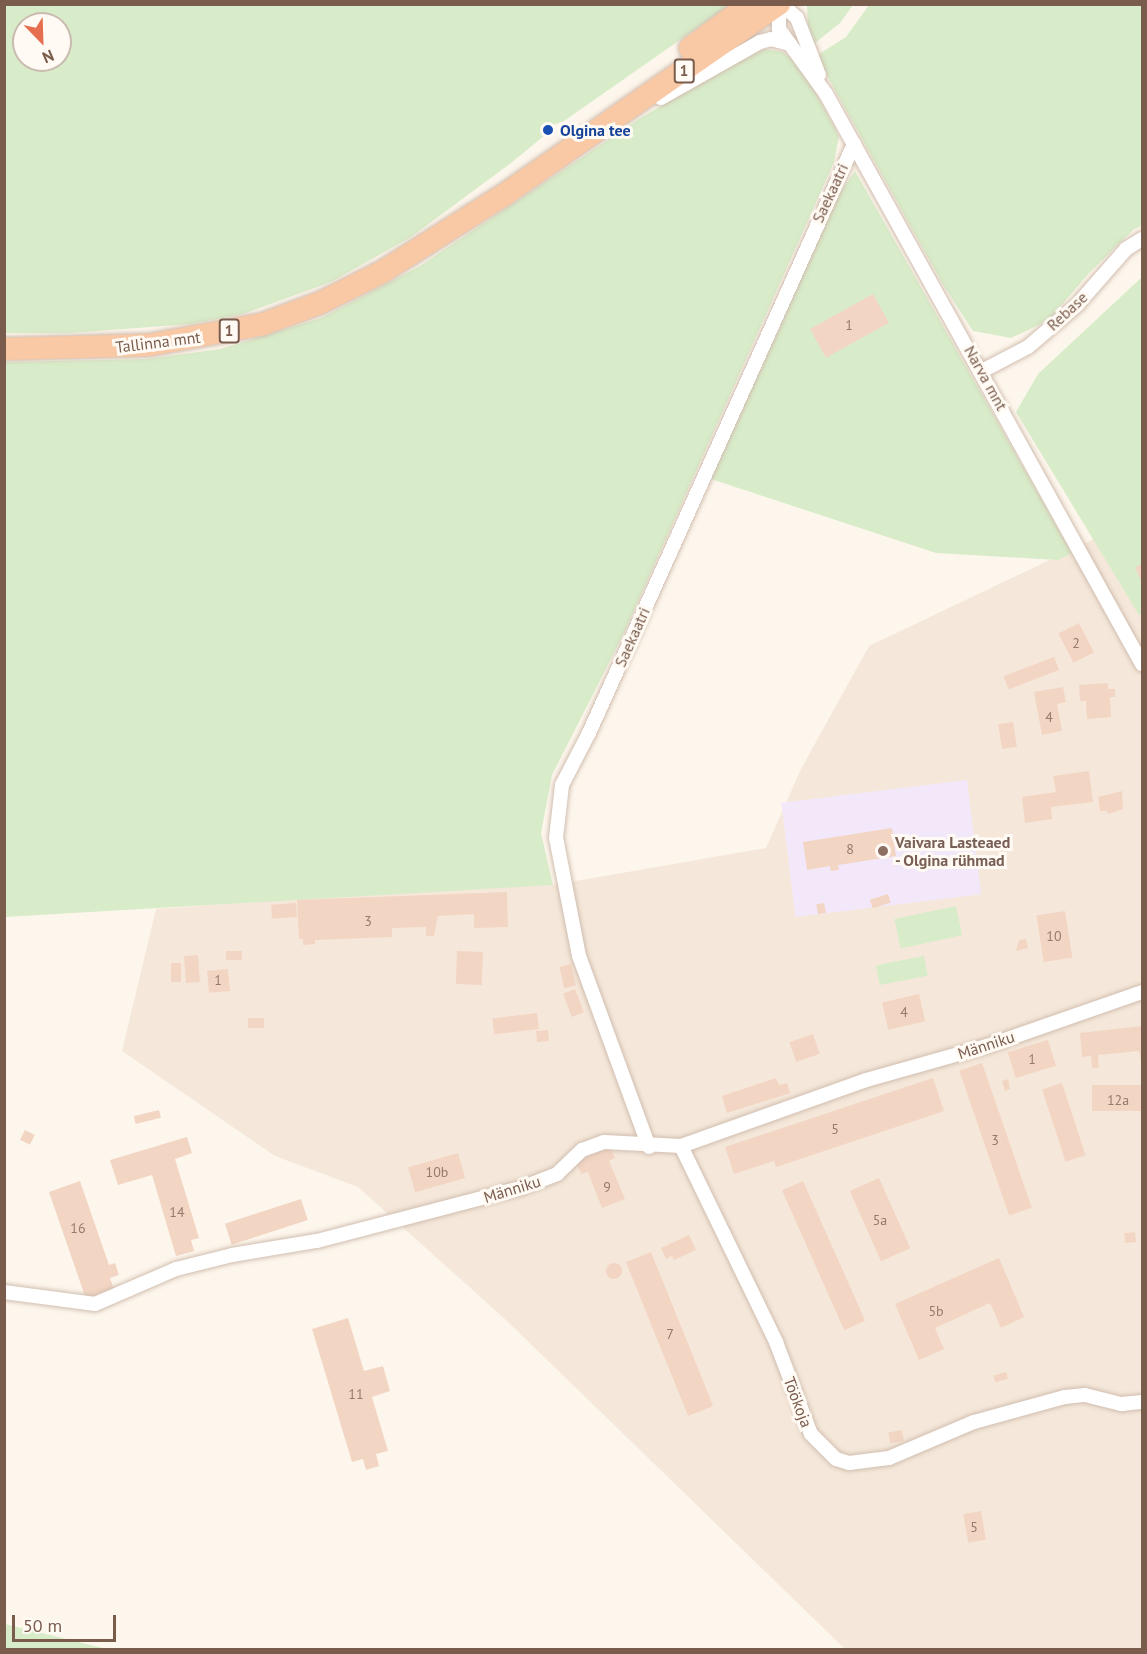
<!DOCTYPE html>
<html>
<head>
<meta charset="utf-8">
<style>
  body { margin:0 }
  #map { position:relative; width:1147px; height:1654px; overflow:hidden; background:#fdf6ec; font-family:"PT Sans",sans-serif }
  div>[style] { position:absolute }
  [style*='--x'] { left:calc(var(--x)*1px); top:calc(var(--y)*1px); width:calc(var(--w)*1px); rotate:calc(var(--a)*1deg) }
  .residential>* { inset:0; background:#f5e8da }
  .education>* { inset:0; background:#f3e8fa; transform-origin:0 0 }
  .green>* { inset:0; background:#d8ecc9; transform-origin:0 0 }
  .building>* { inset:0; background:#f3d5c3; transform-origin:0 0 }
  .round { border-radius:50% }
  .roads { filter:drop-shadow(0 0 2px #d1beb0) drop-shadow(0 0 2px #d1beb0) }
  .minor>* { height:14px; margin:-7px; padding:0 7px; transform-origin:7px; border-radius:7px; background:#fff }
  .trunk>* { height:22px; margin:-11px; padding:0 11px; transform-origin:11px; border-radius:11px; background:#f9c8a4 }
  .dots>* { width:16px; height:16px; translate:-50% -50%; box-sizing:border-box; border:3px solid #fffaf3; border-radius:50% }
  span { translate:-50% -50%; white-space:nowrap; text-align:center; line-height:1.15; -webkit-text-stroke:6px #fffaf3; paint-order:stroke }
  .number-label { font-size:14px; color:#987a6a }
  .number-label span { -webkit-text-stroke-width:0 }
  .shield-label span { padding:2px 4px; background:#fffaf3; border:2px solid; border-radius:4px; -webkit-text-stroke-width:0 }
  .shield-label { font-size:15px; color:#7a5c4d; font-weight:700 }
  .transit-label { font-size:16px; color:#164399; font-weight:700 }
  .left { translate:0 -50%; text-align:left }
  .street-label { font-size:16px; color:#7a5c4d }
  .education-label { font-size:16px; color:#785e54; font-weight:700 }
  .frame { position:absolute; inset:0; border:6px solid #7a5c4d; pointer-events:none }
  .north { position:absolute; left:12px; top:12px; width:60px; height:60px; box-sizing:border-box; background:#fffaf3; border:2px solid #cabbb1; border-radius:50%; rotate:157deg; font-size:16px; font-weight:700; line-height:24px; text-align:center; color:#7a5c4d }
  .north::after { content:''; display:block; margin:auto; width:21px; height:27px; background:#e76f51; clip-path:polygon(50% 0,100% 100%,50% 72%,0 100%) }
  .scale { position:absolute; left:12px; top:1615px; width:104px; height:27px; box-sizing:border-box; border:3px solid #7a5c4d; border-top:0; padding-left:8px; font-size:18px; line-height:21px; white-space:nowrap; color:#7a5c4d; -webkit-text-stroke:4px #fffaf3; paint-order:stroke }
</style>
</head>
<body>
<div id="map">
  <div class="residential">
    <div style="clip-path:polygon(1142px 503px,1142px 1649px,845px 1649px,507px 1321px,358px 1187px,275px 1156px,122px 1051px,156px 909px,416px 890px,553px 885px,766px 848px,801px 769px,869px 646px,1119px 527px)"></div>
  </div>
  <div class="education">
    <div style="left:967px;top:780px;width:115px;height:187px;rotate:83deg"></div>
  </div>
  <div class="green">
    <div style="clip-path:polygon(evenodd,4px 5px,5px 4px,730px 5px,564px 121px,541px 129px,545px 135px,511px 163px,411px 237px,331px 282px,243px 314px,191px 324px,70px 333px,5px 333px,4px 5px,24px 24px,60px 24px,60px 60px,24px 60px,24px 24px)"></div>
    <div style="clip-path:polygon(807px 5px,853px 5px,840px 23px,809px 48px)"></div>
    <div style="clip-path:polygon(869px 5px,1142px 5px,1142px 226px,1134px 229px,1088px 274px,1049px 320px,1011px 338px,973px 331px,942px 283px,816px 56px,846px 37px)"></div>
    <div style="clip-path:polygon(766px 49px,783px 52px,802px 67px,839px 136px,834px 162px,623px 635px,552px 775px,541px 833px,553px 885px,5px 917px,5px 362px,147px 359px,220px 349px,321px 318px,420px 266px,642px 117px,753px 53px)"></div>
    <div style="clip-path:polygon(855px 171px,1072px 553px,1058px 560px,936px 553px,708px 478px,831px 205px)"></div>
    <div style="clip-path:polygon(1142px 277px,1142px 615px,1139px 615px,1016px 412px,1038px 374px)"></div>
    <div style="left:956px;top:906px;width:30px;height:63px;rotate:78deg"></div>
    <div style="left:924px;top:956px;width:20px;height:49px;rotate:79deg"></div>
    <div style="clip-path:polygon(4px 1624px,5px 1624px,107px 1649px,5px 1649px)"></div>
  </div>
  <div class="building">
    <div style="left:873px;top:294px;width:33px;height:72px;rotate:61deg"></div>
    <div style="clip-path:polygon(1142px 564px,1142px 582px,1135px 568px)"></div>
    <div style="left:1079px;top:623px;width:33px;height:23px;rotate:63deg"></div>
    <div style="left:1054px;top:657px;width:14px;height:54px;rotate:69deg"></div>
    <div style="clip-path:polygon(1108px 683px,1108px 689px,1115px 689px,1115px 697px,1110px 697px,1111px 717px,1087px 719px,1086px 701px,1080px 701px,1079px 685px)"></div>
    <div style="clip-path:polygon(1063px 687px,1066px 702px,1057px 704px,1062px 731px,1042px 735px,1034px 692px)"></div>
    <div style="left:1013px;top:722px;width:25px;height:15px;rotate:81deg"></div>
    <div style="clip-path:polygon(1089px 771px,1093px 802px,1051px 807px,1052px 819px,1025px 823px,1022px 797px,1056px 792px,1053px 776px)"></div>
    <div style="clip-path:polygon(1122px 791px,1123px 809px,1108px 814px,1107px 811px,1100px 811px,1098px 797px)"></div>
    <div style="clip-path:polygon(892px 828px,896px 856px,838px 865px,839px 870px,831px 871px,830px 866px,807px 870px,803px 842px)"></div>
    <div style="clip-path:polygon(507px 892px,508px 927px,474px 928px,474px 914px,438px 916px,434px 936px,426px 936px,426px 927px,392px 928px,392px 937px,315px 940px,315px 944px,303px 945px,303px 939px,299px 939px,297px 900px)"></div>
    <div style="left:888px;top:894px;width:9px;height:19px;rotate:72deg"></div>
    <div style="left:296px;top:903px;width:14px;height:25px;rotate:86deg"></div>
    <div style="left:824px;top:903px;width:10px;height:8px;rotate:79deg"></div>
    <div style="left:1065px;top:911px;width:47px;height:29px;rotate:81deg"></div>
    <div style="clip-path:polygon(1026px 939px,1028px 948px,1016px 951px,1019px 940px)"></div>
    <div style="left:242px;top:951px;width:9px;height:16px;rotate:90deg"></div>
    <div style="left:457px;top:951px;width:26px;height:33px;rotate:2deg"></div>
    <div style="left:198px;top:955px;width:27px;height:14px;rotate:86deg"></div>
    <div style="left:171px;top:963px;width:10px;height:19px"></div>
    <div style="left:571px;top:964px;width:22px;height:12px;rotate:77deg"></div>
    <div style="left:228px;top:969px;width:22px;height:21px;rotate:85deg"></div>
    <div style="left:575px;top:989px;width:25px;height:13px;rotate:69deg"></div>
    <div style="left:919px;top:994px;width:28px;height:38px;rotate:77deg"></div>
    <div style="left:537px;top:1013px;width:16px;height:45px;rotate:83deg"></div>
    <div style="left:248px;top:1018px;width:16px;height:10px"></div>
    <div style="clip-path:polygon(1142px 1026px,1142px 1066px,1139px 1051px,1098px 1055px,1099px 1068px,1092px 1068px,1091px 1056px,1082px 1057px,1080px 1033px)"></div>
    <div style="left:548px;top:1030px;width:11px;height:12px;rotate:85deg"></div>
    <div style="left:813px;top:1034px;width:21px;height:25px;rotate:71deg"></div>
    <div style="left:1048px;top:1040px;width:27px;height:42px;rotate:73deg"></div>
    <div style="left:982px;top:1063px;width:153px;height:24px;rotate:71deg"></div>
    <div style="clip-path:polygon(776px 1078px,779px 1085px,787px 1083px,790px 1093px,727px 1113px,722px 1096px)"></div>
    <div style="clip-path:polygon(933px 1078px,944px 1111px,776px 1167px,774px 1161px,734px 1174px,725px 1147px)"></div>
    <div style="clip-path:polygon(1008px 1079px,1010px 1089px,1005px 1091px,1002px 1081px)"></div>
    <div style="left:1062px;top:1083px;width:76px;height:21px;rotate:72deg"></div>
    <div style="left:1142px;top:1085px;width:26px;height:50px;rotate:90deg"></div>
    <div style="left:159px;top:1110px;width:8px;height:26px;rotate:76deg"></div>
    <div style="left:25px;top:1130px;width:11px;height:11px;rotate:27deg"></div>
    <div style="clip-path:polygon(187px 1137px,192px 1153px,175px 1159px,199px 1238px,191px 1240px,194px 1251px,176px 1256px,152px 1175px,118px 1185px,110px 1160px)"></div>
    <div style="clip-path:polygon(610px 1147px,615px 1158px,609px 1161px,625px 1199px,602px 1208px,588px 1172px,581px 1174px,576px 1161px)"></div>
    <div style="left:458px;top:1153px;width:26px;height:52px;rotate:74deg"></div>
    <div style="left:879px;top:1178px;width:77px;height:32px;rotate:66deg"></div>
    <div style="clip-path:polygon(80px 1181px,109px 1265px,115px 1263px,119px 1275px,110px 1278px,114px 1289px,86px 1299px,49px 1192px)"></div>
    <div style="left:803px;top:1181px;width:153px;height:23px;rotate:66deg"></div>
    <div style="left:301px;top:1199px;width:22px;height:80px;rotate:72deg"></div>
    <div style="left:1135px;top:1232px;width:10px;height:11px;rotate:84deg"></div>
    <div style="clip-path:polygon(689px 1235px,696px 1250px,674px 1260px,672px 1256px,666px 1259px,661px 1248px)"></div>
    <div style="left:651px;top:1252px;width:166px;height:27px;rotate:68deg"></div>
    <div style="clip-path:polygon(999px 1258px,1024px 1317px,1001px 1328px,990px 1303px,935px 1328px,944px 1349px,919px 1360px,895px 1304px)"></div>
    <div class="round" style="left:606px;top:1263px;width:16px;height:16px"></div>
    <div style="clip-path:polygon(348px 1318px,364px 1371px,383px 1366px,390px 1391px,372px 1397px,388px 1451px,376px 1454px,379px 1466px,366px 1470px,363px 1459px,352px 1462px,312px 1329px)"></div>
    <div style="left:1006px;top:1372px;width:7px;height:13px;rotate:74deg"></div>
    <div style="left:902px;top:1430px;width:11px;height:14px;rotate:80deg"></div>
    <div style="left:981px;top:1511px;width:29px;height:18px;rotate:80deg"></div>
  </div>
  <div class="roads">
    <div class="minor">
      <div style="--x:779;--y:4;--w:25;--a:90"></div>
      <div style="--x:779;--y:29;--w:80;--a:54.1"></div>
      <div style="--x:826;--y:94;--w:652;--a:61"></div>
      <div style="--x:771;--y:5;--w:18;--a:16"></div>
      <div style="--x:788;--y:10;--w:12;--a:42"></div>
      <div style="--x:797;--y:18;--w:61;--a:68.9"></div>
      <div style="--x:661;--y:98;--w:114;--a:-29.5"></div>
      <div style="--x:760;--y:42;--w:11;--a:-15"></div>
      <div style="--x:771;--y:39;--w:20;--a:15"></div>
      <div style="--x:982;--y:371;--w:52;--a:-27.6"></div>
      <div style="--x:1028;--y:347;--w:65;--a:-40.6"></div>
      <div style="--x:1077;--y:305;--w:74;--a:-48.8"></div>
      <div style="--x:1126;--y:249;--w:19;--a:-32"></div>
      <div style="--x:681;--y:1146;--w:218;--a:64.1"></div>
      <div style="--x:776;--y:1342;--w:98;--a:69.2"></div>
      <div style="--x:811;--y:1434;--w:35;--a:45"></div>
      <div style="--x:836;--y:1459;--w:14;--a:17"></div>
      <div style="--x:849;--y:1463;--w:40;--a:-7.1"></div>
      <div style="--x:889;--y:1458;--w:92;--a:-23"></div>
      <div style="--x:974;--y:1422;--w:94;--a:-15.4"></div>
      <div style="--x:1065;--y:1397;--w:20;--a:-6"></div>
      <div style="--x:1085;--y:1395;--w:38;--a:14"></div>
      <div style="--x:1122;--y:1404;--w:20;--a:-6"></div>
      <div style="--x:649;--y:1147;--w:203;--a:-110.1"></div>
      <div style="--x:579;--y:956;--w:120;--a:-101"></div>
      <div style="--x:556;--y:838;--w:53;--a:-83.5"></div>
      <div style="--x:562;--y:785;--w:59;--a:-62.6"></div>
      <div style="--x:589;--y:733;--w:646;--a:-65.78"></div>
      <div style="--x:4;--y:1292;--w:92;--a:7.5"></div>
      <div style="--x:95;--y:1304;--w:88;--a:-23.4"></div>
      <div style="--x:176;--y:1269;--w:58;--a:-14"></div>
      <div style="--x:232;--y:1255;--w:86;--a:-9.4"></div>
      <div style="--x:317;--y:1241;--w:211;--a:-14.6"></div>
      <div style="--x:521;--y:1188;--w:39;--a:-21"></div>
      <div style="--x:557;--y:1174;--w:35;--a:-44"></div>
      <div style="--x:582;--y:1150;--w:23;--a:-20"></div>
      <div style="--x:604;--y:1142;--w:77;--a:3"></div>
      <div style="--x:681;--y:1146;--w:196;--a:-19.6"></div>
      <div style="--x:866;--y:1080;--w:126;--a:-15.7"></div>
      <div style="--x:987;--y:1046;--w:164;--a:-19.2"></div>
    </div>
    <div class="trunk">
      <div style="--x:690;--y:48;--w:74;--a:-36.3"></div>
      <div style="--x:4;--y:349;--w:145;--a:-1.6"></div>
      <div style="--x:149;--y:345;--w:116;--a:-10.4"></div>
      <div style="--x:263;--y:324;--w:61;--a:-20.2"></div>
      <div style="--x:320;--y:303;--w:69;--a:-26.6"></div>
      <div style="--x:382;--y:272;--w:144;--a:-32.3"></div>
      <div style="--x:504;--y:195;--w:335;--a:-34.8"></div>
    </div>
  </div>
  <div class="dots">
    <div style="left:548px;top:130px;background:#1a4fb4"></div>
    <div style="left:883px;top:851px;background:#8d6e63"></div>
  </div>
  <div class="number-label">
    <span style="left:849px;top:325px">1</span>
    <span style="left:1076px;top:643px">2</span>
    <span style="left:1049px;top:717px">4</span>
    <span style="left:850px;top:849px">8</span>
    <span style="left:368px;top:921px">3</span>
    <span style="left:1054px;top:936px">10</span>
    <span style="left:218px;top:980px">1</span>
    <span style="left:904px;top:1012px">4</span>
    <span style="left:1032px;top:1059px">1</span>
    <span style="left:1118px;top:1100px">12a</span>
    <span style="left:835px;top:1129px">5</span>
    <span style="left:995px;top:1140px">3</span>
    <span style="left:437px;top:1172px">10b</span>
    <span style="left:607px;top:1187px">9</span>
    <span style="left:177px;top:1212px">14</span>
    <span style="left:880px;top:1220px">5a</span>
    <span style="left:78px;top:1228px">16</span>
    <span style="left:936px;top:1311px">5b</span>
    <span style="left:670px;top:1334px">7</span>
    <span style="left:356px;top:1394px">11</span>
    <span style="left:974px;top:1527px">5</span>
  </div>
  <div class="shield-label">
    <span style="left:684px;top:71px">1</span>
    <span style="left:229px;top:331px">1</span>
  </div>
  <div class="transit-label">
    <span class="left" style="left:560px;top:130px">Olgina tee</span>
  </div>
  <div class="street-label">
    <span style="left:830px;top:193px;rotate:-65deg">Saekaatri</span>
    <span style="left:1067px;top:311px;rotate:-43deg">Rebase</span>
    <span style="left:158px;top:342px;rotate:-7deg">Tallinna mnt</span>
    <span style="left:986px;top:378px;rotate:61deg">Narva mnt</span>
    <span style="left:632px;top:637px;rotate:-66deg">Saekaatri</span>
    <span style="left:986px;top:1045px;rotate:-18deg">Männiku</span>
    <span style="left:512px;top:1189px;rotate:-17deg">Männiku</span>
    <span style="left:798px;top:1402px;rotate:69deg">Töökoja</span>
  </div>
  <div class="education-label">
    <span class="left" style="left:895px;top:851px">Vaivara Lasteaed<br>- Olgina rühmad</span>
  </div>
  <div class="frame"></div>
  <div class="north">N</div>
  <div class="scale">50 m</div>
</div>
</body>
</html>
